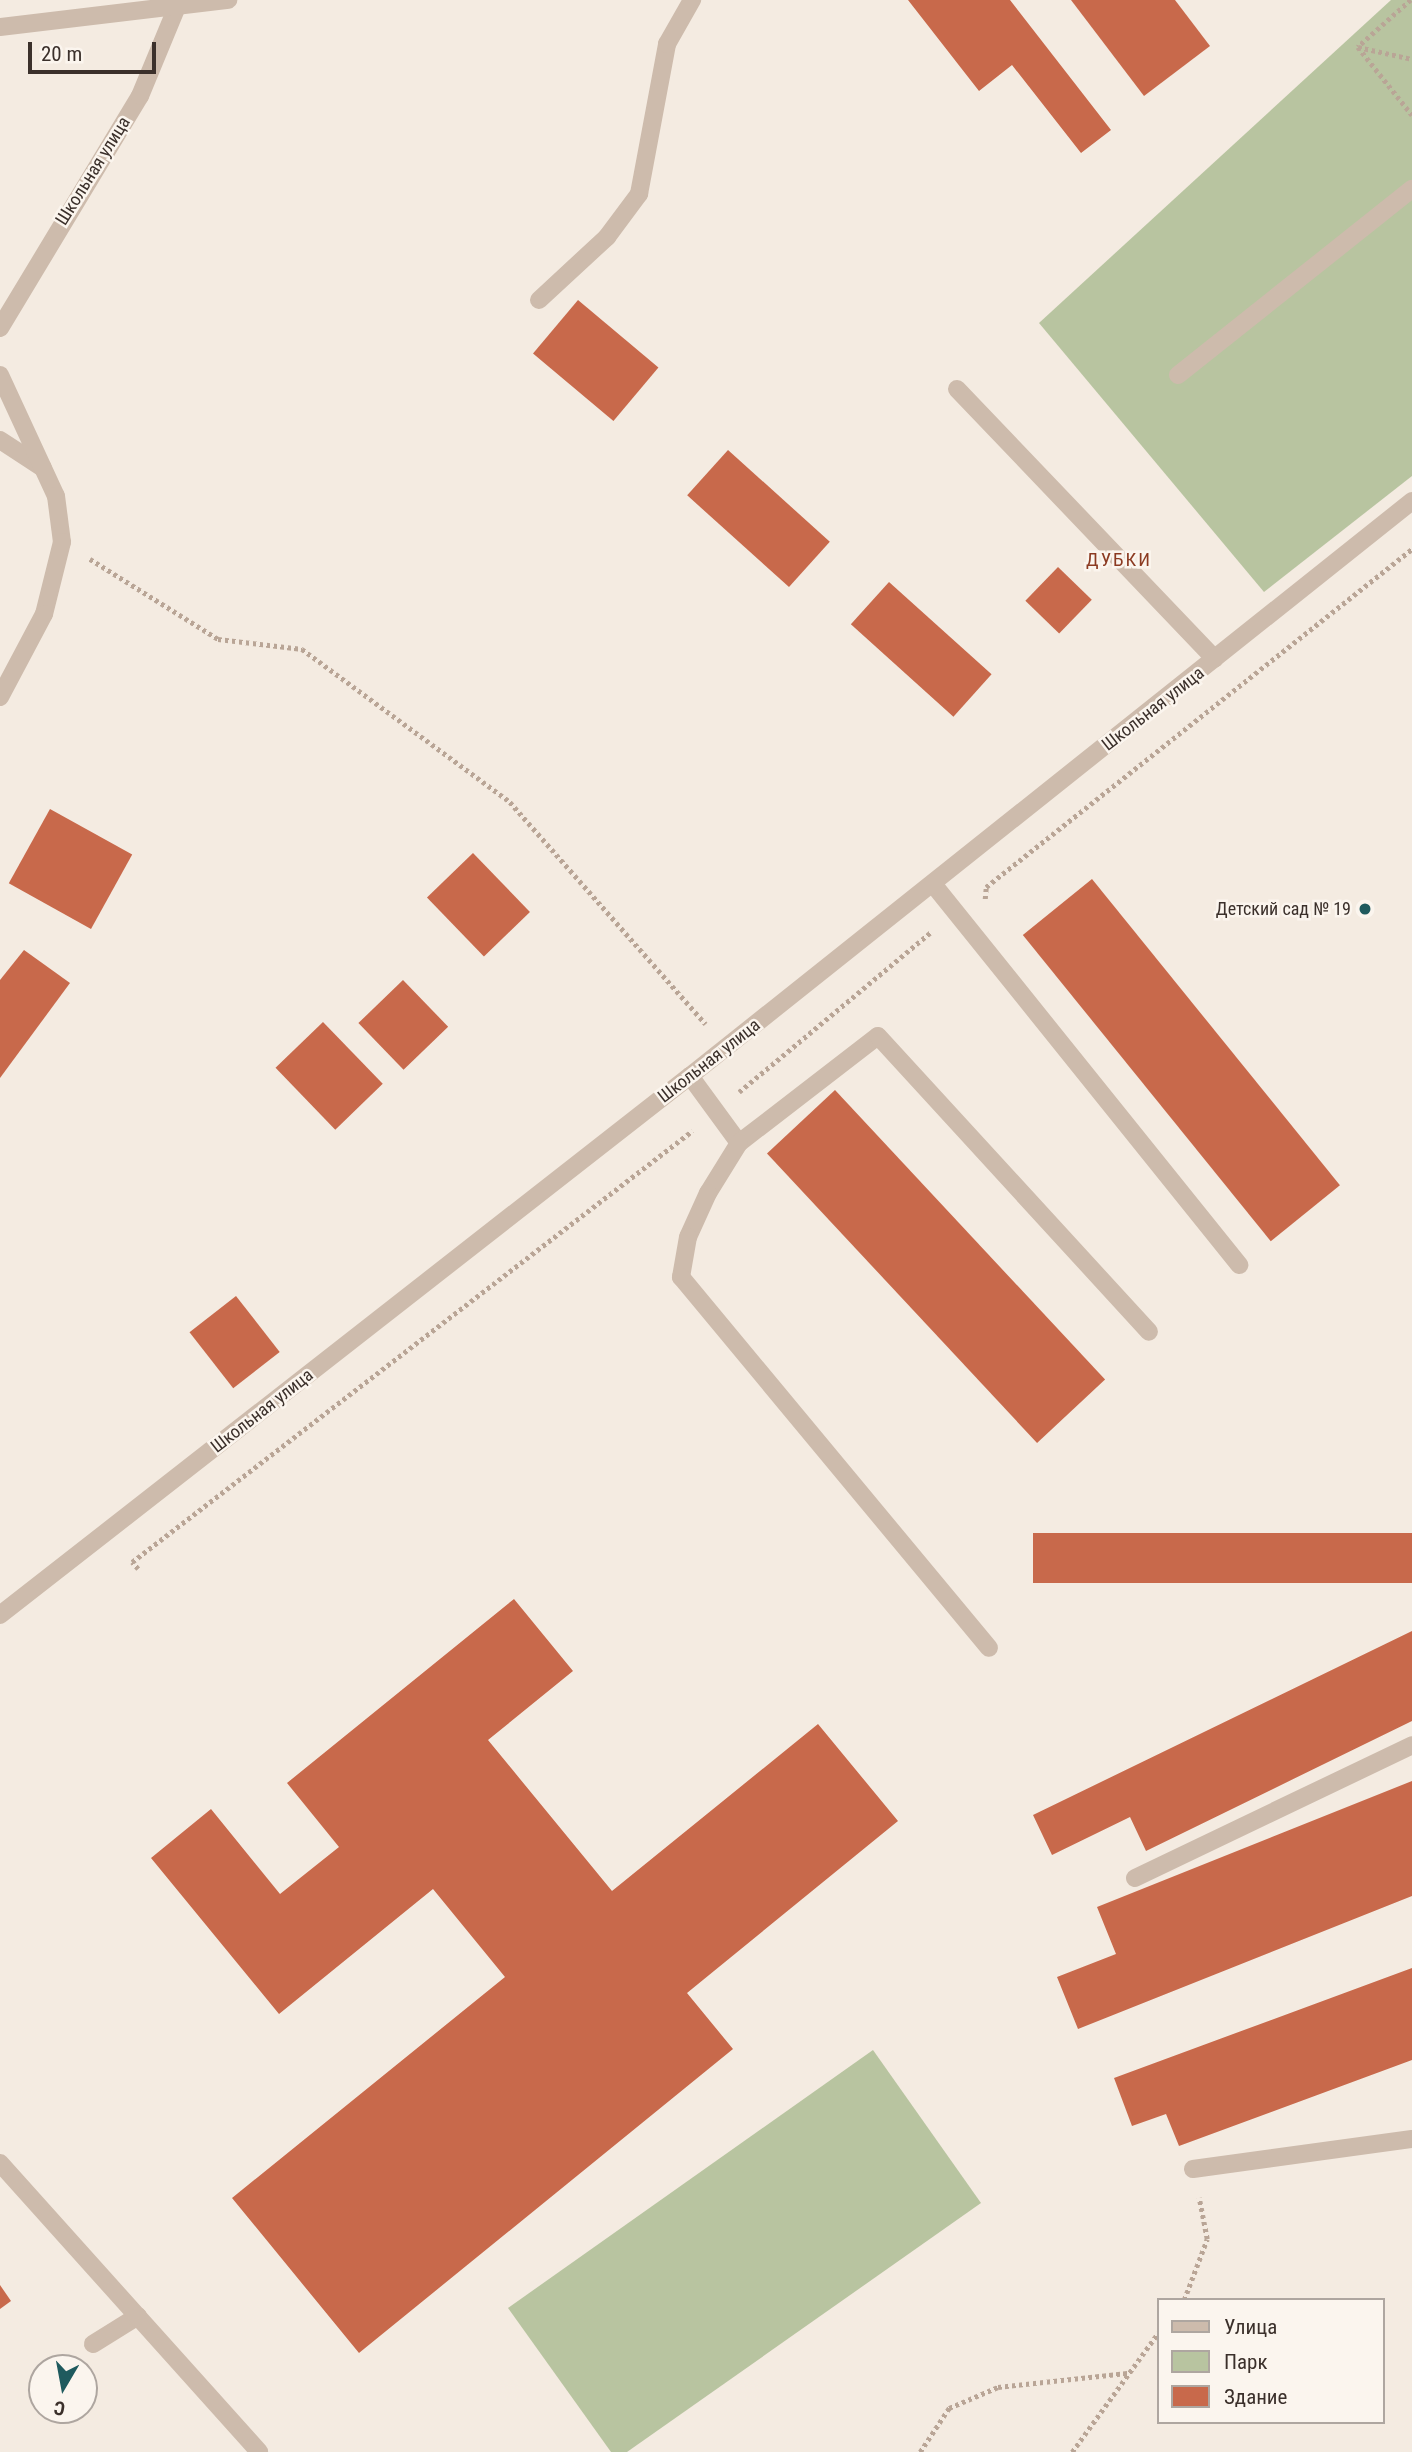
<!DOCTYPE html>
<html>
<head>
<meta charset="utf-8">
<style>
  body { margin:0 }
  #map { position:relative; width:1412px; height:2452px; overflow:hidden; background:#f4ebe1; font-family:"Roboto Condensed",sans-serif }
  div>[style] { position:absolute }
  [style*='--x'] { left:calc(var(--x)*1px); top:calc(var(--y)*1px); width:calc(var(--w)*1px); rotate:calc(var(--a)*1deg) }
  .green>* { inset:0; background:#b8c4a0 }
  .building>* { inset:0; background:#c8694b; transform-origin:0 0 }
  .path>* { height:4.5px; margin-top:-2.25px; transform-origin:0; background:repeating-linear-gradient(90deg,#b9a596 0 3.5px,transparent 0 7px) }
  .service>* { height:18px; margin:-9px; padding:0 9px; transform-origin:9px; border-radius:9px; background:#cdbbac }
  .minor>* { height:18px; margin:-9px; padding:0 9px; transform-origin:9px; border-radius:9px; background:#cdbbac }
  .tertiary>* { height:18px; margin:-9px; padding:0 9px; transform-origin:9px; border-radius:9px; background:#cdbbac }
  .dots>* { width:19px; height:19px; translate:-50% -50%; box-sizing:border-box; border:4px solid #fbf5ee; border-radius:50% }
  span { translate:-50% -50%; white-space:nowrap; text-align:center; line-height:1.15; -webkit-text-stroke:5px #fbf5ee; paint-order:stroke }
  .street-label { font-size:18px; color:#3b302b }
  .poi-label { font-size:18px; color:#3b302b }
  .right { translate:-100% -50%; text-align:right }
  .neighbourhood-label { font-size:19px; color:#8c3b22; letter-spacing:2px }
  .legend { position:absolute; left:1157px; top:2298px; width:228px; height:126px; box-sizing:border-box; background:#fbf5ee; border:2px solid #aea6a0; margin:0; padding:9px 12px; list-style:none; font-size:21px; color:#3b302b }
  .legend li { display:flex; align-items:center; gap:14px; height:35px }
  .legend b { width:35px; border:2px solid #aea6a0 }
  .north { position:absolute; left:28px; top:2354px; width:70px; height:70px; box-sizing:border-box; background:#fbf5ee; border:2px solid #aea6a0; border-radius:50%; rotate:190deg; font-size:19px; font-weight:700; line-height:28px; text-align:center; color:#3b302b }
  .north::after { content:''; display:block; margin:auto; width:24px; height:32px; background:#1f5a5e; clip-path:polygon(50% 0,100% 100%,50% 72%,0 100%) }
  .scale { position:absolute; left:28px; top:42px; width:128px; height:32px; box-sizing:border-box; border:4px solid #3b302b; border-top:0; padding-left:9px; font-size:21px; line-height:24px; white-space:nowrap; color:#3b302b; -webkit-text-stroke:5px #fbf5ee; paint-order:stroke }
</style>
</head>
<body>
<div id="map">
  <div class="green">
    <div style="clip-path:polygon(1391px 0,1412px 0,1412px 476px,1264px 592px,1039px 323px)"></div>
    <div style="clip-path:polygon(873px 2050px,981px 2203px,627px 2452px,611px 2452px,508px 2308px)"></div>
  </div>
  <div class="building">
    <div style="clip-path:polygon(908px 0,1010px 0,1111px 130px,1081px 153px,1012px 65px,979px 91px)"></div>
    <div style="clip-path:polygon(1071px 0,1175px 0,1210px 46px,1144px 96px)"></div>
    <div style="left:578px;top:300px;width:105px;height:70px;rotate:40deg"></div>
    <div style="left:728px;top:450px;width:137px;height:61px;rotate:42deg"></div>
    <div style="left:1058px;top:567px;width:47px;height:47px;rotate:44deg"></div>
    <div style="left:889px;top:582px;width:138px;height:57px;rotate:42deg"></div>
    <div style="left:50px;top:809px;width:94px;height:85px;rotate:29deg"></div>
    <div style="left:473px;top:853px;width:82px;height:64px;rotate:46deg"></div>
    <div style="left:1092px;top:879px;width:394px;height:89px;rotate:51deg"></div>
    <div style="clip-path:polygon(24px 950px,70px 983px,0 1078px,0 980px)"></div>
    <div style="left:403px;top:980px;width:65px;height:62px;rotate:46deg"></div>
    <div style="left:323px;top:1022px;width:86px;height:66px;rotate:46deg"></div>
    <div style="left:835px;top:1090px;width:396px;height:93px;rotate:47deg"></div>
    <div style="left:236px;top:1296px;width:71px;height:59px;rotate:52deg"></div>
    <div style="left:1412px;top:1533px;width:50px;height:379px;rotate:90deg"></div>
    <div style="clip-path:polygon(514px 1599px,573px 1671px,488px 1740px,612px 1891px,818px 1724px,898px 1821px,687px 1993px,733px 2049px,359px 2353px,232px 2198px,505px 1977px,433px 1889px,279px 2014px,151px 1858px,211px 1809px,280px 1894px,339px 1847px,287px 1783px)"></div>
    <div style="clip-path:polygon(1412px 1631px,1412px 1721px,1146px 1851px,1130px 1817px,1052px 1855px,1033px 1815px)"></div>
    <div style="clip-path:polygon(1412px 1781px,1412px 1896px,1078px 2029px,1057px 1977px,1116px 1954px,1097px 1907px)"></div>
    <div style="clip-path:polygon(1412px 1968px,1412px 2060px,1179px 2146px,1166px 2114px,1132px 2126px,1114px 2078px)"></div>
    <div style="clip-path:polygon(0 2285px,11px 2301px,0 2309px)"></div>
  </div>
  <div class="path">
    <div style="--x:1411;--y:0;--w:71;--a:138.4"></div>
    <div style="--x:1358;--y:47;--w:87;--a:51.5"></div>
    <div style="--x:1358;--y:47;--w:55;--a:12.5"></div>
    <div style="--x:90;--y:559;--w:151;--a:32"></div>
    <div style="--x:218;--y:639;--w:85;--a:6.8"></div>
    <div style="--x:302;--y:649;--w:258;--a:36.3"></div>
    <div style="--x:510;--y:802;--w:296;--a:48.6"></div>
    <div style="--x:985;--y:899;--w:12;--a:-85"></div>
    <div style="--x:986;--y:887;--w:544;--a:-38.43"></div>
    <div style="--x:739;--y:1092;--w:250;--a:-39.8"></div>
    <div style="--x:138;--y:1569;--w:9;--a:-131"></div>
    <div style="--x:132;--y:1562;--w:707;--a:-37.58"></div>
    <div style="--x:1184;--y:2300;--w:65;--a:-69.3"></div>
    <div style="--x:1207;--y:2239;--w:42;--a:-101"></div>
    <div style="--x:920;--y:2452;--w:53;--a:-56.6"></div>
    <div style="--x:949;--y:2408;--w:53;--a:-23.2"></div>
    <div style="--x:998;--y:2387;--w:130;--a:-6.2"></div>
    <div style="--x:1072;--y:2452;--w:147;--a:-54.1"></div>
  </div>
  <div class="service">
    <div style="--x:539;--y:300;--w:93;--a:-42.8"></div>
    <div style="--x:607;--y:237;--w:54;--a:-53.3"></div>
    <div style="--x:639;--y:194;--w:153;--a:-79.4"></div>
    <div style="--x:667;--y:44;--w:51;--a:-60.4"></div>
    <div style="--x:1178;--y:375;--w:299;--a:-38.5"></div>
    <div style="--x:957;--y:389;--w:373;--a:46.3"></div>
    <div style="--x:0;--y:440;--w:51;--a:33.1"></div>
    <div style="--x:933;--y:884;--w:489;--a:51.2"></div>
    <div style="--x:690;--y:1076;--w:83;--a:53.8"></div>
    <div style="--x:739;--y:1143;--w:175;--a:-37.6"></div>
    <div style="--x:878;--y:1036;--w:401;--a:47.5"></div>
    <div style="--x:739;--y:1143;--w:59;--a:121.8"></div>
    <div style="--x:708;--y:1193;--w:48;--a:114.4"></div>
    <div style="--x:688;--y:1237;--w:41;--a:99.9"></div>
    <div style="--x:681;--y:1277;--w:482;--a:50.3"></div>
    <div style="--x:1135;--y:1878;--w:307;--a:-25.6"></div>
    <div style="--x:1193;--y:2169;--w:221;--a:-7.8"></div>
    <div style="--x:93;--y:2344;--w:53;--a:-31.9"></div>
  </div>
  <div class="minor">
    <div style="--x:0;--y:328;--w:271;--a:-58.9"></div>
    <div style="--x:140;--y:96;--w:94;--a:-67.5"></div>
    <div style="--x:0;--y:375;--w:133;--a:65.2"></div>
    <div style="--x:56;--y:496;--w:46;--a:82.6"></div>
    <div style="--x:62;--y:542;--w:74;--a:104"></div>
    <div style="--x:44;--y:614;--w:94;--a:117.9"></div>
    <div style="--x:0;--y:1615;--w:876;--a:-38"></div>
    <div style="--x:690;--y:1076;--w:923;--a:-38.53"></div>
    <div style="--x:0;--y:2163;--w:388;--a:48.1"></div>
  </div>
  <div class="tertiary">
    <div style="--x:0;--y:27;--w:230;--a:-6.8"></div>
  </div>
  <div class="dots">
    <div style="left:1365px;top:909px;background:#1f5a5e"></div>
  </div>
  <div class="street-label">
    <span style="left:93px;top:171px;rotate:-58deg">Школьная улица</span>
    <span style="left:1153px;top:709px;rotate:-38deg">Школьная улица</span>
    <span style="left:709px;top:1061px;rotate:-38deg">Школьная улица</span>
    <span style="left:262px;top:1411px;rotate:-38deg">Школьная улица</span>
  </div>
  <div class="poi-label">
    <span class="right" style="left:1351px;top:909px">Детский сад № 19</span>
  </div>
  <div class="neighbourhood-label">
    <span style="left:1119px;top:560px">ДУБКИ</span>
  </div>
  <ul class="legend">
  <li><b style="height:9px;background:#cdbbac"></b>Улица</li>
  <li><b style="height:19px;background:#b8c4a0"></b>Парк</li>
  <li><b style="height:19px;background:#c8694b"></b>Здание</li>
  </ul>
  <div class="north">С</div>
  <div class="scale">20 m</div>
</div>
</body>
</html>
